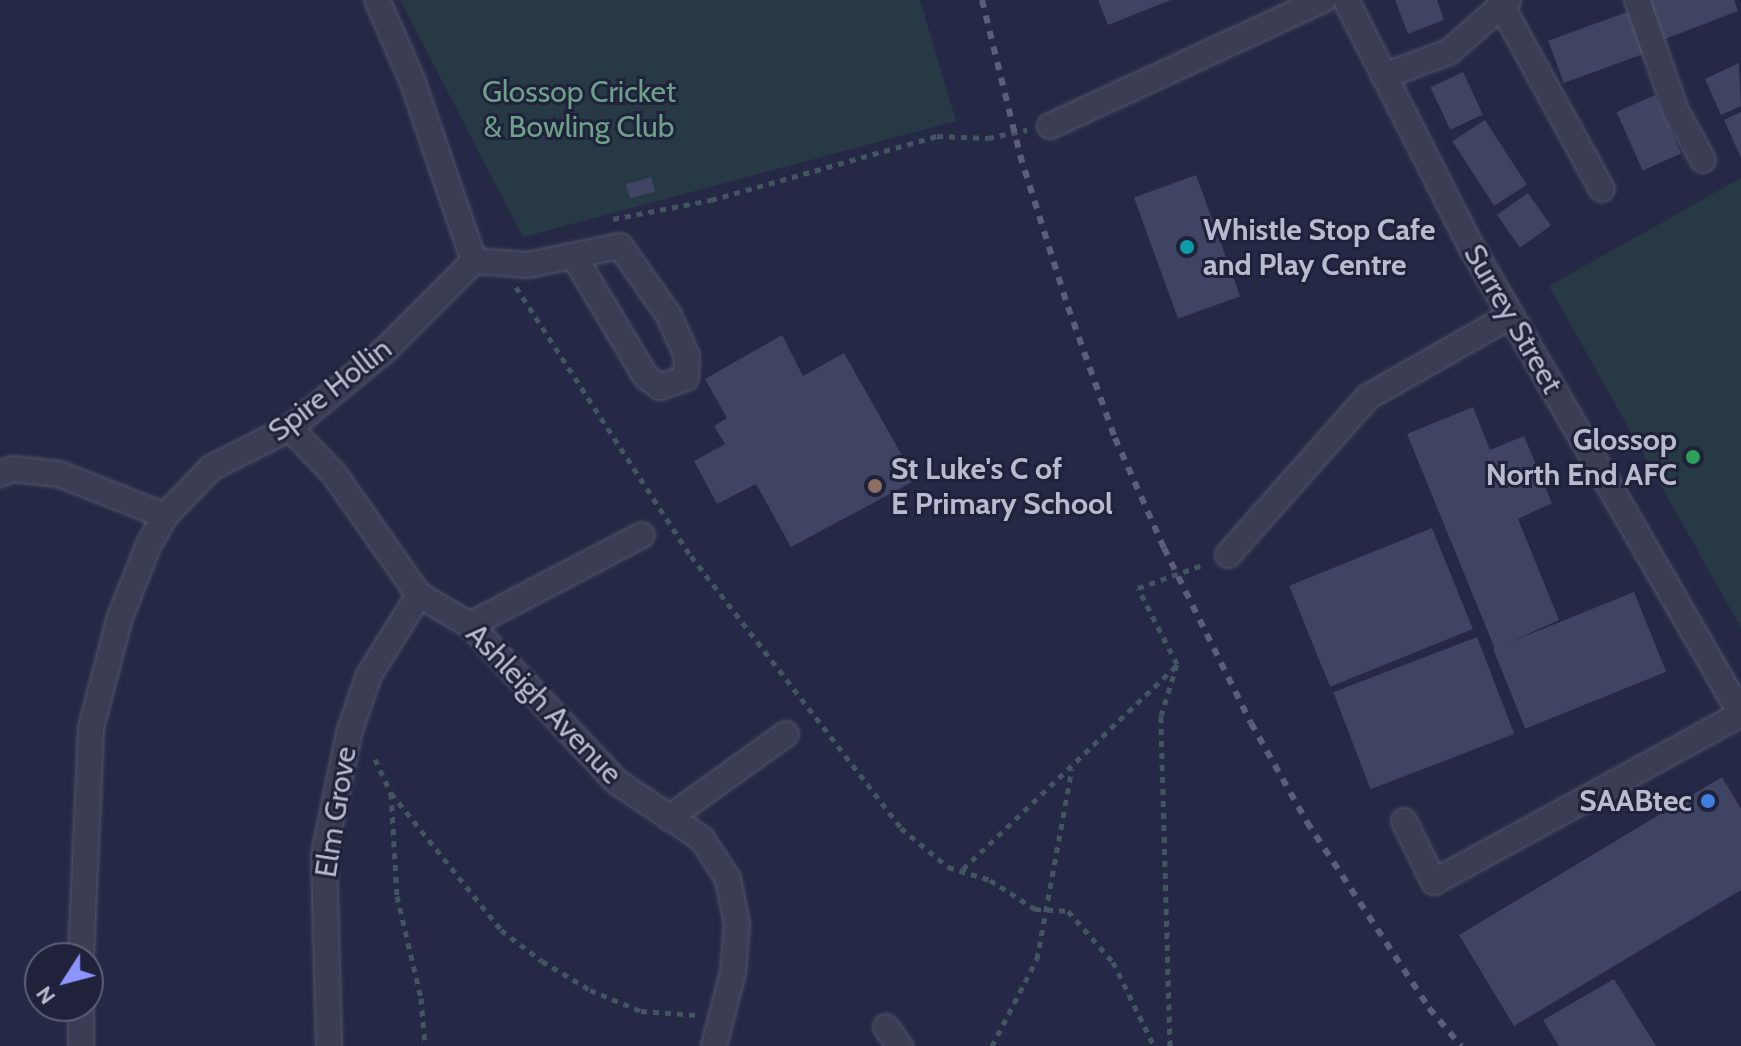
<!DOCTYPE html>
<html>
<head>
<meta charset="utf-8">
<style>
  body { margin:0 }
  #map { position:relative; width:1741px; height:1046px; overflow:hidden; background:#252945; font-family:Cabin,sans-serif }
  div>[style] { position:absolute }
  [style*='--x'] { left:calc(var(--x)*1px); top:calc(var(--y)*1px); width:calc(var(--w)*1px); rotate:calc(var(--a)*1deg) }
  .green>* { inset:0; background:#283946 }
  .building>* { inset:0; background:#3f4462; transform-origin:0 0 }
  .path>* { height:5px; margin-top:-2.5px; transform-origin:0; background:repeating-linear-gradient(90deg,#435560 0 6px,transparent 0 12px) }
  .roads { filter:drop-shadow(0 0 2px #53556c) drop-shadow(0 0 2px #53556c) }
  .minor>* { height:24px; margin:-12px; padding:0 12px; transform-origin:12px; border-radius:12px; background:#3a3d54 }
  .rail>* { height:6px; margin-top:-3px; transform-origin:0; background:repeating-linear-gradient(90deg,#5c5f7c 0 8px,transparent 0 16px) }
  .dots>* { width:22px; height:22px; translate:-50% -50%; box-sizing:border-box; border:4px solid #1f223a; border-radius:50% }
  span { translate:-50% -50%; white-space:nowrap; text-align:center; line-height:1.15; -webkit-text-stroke:6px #1f223a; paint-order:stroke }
  .park-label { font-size:30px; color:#6da089 }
  .poi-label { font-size:30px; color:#b8bace; font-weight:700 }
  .left { translate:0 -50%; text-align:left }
  .right { translate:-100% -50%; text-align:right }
  .street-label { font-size:30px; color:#b8bace }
  .north { position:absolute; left:24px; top:942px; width:80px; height:80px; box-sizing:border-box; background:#1f223a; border:2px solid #5c5f75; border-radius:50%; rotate:234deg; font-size:22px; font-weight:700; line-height:32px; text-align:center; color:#b8bace }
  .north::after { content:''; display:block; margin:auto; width:28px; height:36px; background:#8c95ff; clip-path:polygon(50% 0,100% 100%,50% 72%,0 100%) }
</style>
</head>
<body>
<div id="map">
  <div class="green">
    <div style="clip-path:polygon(400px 0,920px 0,956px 121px,523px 237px)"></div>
    <div style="clip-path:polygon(1741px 178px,1741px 628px,1549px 286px)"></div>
  </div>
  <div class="building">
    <div style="clip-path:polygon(1098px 0,1171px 0,1108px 25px)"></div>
    <div style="clip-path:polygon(1395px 0,1437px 0,1444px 20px,1408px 34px)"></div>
    <div style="clip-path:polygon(1652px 0,1734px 0,1738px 11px,1660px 41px,1645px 3px)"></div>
    <div style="left:1630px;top:11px;width:45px;height:87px;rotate:70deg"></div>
    <div style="clip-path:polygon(1739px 63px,1741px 106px,1721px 115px,1705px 79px)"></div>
    <div style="left:1463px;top:72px;width:47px;height:36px;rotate:65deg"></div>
    <div style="left:1655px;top:95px;width:64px;height:42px;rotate:66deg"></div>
    <div style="clip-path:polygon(1741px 112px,1741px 158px,1724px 120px)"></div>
    <div style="left:1485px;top:120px;width:77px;height:39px;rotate:57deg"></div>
    <div style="left:1196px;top:175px;width:129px;height:66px;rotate:70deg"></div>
    <div style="left:651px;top:177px;width:15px;height:26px;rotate:74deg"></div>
    <div style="left:1528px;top:193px;width:40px;height:38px;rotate:55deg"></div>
    <div style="clip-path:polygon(782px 335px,803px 376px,844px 353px,916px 480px,791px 547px,756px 484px,717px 504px,694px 461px,725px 444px,714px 426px,727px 418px,705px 379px)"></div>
    <div style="clip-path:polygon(1473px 407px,1490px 450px,1524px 436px,1552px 503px,1518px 519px,1559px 620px,1495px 649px,1407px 434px)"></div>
    <div style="left:1432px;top:528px;width:109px;height:154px;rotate:68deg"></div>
    <div style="left:1634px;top:592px;width:86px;height:152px;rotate:68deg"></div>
    <div style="left:1477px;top:637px;width:104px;height:154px;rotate:69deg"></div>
    <div style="clip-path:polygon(1722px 777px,1741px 809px,1741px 890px,1514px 1026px,1459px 935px)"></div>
    <div style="clip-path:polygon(1614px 979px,1656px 1046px,1559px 1046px,1543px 1020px)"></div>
  </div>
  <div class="path">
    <div style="--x:613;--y:219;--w:100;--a:-11"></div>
    <div style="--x:711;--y:200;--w:235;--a:-15.8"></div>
    <div style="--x:937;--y:136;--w:51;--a:2.2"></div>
    <div style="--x:988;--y:138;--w:40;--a:-12"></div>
    <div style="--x:516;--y:287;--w:321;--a:57"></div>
    <div style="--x:691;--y:556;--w:344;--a:52.3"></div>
    <div style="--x:901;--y:828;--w:61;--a:39.7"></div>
    <div style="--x:948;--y:867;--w:44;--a:17.2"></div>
    <div style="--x:990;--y:880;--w:54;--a:32.8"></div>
    <div style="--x:1035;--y:909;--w:33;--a:3"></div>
    <div style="--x:1068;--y:911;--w:68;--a:48.6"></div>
    <div style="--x:1113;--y:962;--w:93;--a:64"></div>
    <div style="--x:375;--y:759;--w:38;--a:65"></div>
    <div style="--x:391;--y:793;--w:103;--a:86.7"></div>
    <div style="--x:397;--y:896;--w:105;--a:76.8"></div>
    <div style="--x:421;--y:998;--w:48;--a:85.2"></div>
    <div style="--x:391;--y:793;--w:176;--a:51.2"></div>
    <div style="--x:501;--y:930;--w:51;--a:37.1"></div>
    <div style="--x:542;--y:961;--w:56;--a:31.1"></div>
    <div style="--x:590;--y:990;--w:55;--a:22.4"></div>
    <div style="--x:641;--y:1011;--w:56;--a:4.1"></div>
    <div style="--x:963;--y:869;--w:294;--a:-43.6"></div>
    <div style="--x:992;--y:1046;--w:98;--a:-62.7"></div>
    <div style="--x:1037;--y:959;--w:193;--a:-79.6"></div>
    <div style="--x:1170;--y:1046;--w:330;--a:-91.6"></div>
    <div style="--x:1161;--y:716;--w:54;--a:-72.9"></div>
    <div style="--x:1177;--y:664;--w:85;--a:-117.2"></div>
    <div style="--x:1138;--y:588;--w:71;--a:-19.7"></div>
  </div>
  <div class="roads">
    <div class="minor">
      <div style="--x:1346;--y:0;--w:278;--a:63.1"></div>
      <div style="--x:1472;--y:248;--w:538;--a:60"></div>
      <div style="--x:1637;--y:0;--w:118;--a:70.6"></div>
      <div style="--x:1676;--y:111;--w:56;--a:61.1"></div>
      <div style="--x:1500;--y:3;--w:212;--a:61.3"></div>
      <div style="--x:1384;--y:76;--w:69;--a:-20.3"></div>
      <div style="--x:1449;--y:52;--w:79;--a:-41.4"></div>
      <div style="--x:1050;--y:126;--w:301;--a:-24.8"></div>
      <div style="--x:474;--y:261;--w:54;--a:4.2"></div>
      <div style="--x:528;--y:265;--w:94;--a:-11.7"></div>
      <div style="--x:620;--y:246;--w:83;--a:54.8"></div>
      <div style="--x:668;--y:314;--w:46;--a:65.7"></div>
      <div style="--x:687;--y:356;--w:22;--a:93"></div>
      <div style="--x:686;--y:378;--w:28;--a:161"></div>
      <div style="--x:660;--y:387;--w:17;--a:-144"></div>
      <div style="--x:646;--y:377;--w:141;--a:-120.8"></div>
      <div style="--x:290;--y:428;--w:64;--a:46.3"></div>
      <div style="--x:334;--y:474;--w:148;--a:54.9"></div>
      <div style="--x:419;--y:595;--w:59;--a:30.5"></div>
      <div style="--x:470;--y:625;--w:215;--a:46.9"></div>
      <div style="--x:617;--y:782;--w:102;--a:33.8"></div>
      <div style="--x:702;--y:839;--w:48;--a:57"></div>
      <div style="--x:728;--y:879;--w:46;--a:78.7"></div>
      <div style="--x:737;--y:924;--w:48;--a:94.8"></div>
      <div style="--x:733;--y:972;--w:76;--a:104.4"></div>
      <div style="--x:0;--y:474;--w:14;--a:-21"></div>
      <div style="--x:13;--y:469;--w:46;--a:6.2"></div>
      <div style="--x:59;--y:474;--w:114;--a:21.6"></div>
      <div style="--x:1228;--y:555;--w:211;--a:-48.5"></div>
      <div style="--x:1368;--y:397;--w:163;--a:-29.7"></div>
      <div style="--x:470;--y:625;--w:194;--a:-27.6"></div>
      <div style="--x:669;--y:818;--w:144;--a:-35.7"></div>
      <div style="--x:1404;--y:821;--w:68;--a:63.8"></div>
      <div style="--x:1434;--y:882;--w:350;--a:-28.7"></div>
      <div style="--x:81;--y:958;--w:230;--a:-87.5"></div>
      <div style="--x:91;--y:728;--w:115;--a:-75.4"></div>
      <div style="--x:120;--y:617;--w:79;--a:-68.3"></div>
      <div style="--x:149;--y:544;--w:32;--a:-60"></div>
      <div style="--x:165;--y:516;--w:66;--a:-46.2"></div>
      <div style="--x:211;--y:468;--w:89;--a:-26.9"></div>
      <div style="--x:290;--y:428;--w:120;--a:-39.3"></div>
      <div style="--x:383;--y:352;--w:129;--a:-45"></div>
      <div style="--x:474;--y:261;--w:191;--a:-108.9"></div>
      <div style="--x:412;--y:80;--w:87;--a:-113.6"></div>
      <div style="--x:81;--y:1006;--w:40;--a:90"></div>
      <div style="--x:886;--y:1027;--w:24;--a:54"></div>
      <div style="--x:329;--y:1046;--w:191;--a:-91.5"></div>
      <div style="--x:324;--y:855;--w:125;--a:-78.4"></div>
      <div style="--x:349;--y:733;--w:61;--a:-71"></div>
      <div style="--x:369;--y:675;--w:94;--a:-58"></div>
    </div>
  </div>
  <div class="rail">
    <div style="--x:982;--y:0;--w:160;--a:76.2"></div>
    <div style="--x:1020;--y:155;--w:159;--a:72.5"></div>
    <div style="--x:1068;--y:307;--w:139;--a:70.3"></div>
    <div style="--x:1115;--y:438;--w:120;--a:66"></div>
    <div style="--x:1164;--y:548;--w:195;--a:63.6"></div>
    <div style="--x:1251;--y:723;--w:114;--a:60.5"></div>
    <div style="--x:1307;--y:822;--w:222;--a:56.7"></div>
    <div style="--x:1429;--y:1008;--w:50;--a:49.9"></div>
  </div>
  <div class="dots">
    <div style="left:1187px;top:247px;background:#0f9aa8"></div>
    <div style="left:1693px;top:457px;background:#2e9e5b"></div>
    <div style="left:875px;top:486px;background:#8d6e63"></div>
    <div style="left:1708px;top:801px;background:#3f7fe0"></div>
  </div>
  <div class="park-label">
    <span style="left:579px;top:109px">Glossop Cricket<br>&amp; Bowling Club</span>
  </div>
  <div class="poi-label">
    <span class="left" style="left:1203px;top:247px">Whistle Stop Cafe<br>and Play Centre</span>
    <span class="right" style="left:1677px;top:457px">Glossop<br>North End AFC</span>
    <span class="left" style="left:891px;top:486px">St Luke's C of<br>E Primary School</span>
    <span class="right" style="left:1692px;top:801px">SAABtec</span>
  </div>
  <div class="street-label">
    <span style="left:1513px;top:319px;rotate:60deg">Surrey Street</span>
    <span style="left:330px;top:390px;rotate:-38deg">Spire Hollin</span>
    <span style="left:544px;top:704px;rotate:46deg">Ashleigh Avenue</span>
    <span style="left:336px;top:812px;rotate:-81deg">Elm Grove</span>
  </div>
  <div class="north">N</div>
</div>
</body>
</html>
